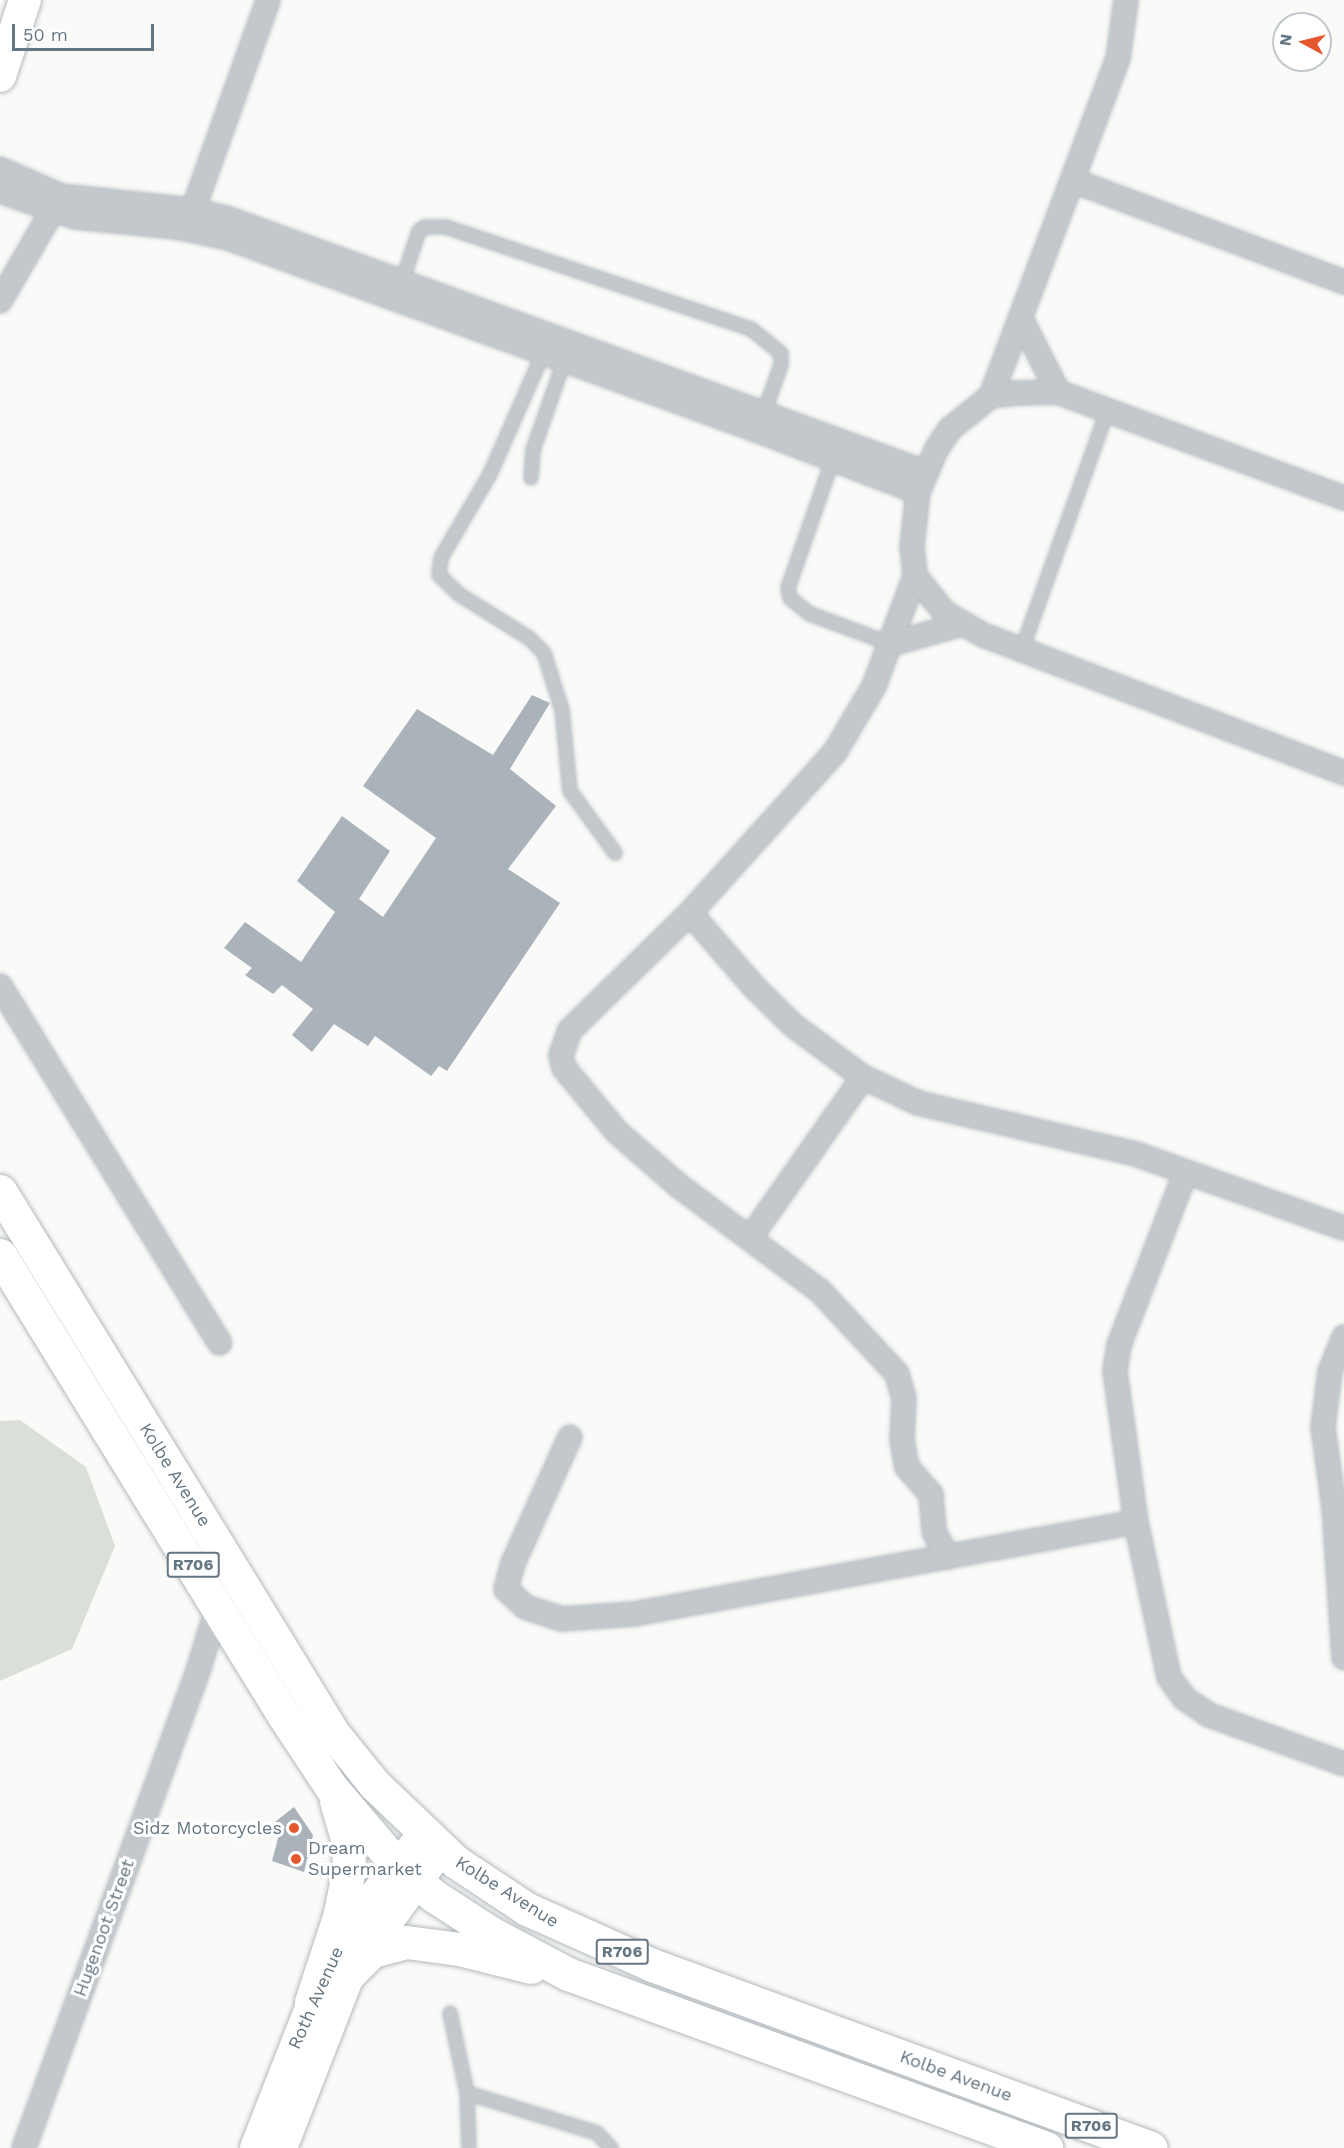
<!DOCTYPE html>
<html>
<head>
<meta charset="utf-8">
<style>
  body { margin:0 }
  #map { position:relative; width:1344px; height:2148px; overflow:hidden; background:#fafaf8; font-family:"Work Sans",sans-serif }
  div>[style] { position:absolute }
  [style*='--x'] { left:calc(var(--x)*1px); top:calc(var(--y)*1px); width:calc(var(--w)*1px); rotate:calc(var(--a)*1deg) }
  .green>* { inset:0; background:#dadfd7 }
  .building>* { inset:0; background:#aab3b9 }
  .roads { filter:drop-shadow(0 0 2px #b3babf) drop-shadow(0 0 2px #b3babf) }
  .lane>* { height:12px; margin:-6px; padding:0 6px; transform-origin:6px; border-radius:6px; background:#c3c8cc }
  .street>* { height:22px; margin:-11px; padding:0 11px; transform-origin:11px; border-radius:11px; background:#c3c8cc }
  .secondary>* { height:32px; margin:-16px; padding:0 16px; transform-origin:16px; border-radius:16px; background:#fff }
  .primary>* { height:33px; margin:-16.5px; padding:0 16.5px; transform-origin:16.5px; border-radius:16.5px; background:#fff }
  .dots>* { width:16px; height:16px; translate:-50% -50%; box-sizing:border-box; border:3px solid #fff; border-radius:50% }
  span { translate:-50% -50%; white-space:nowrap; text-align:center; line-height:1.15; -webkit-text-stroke:6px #fff; paint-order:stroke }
  .shield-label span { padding:2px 4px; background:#fff; border:2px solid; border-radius:4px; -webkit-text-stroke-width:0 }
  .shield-label { font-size:16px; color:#657683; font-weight:700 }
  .street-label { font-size:18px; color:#657683 }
  .poi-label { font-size:18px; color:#657683 }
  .right { translate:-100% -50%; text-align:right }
  .left { translate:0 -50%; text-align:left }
  .north { position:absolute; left:1272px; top:12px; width:60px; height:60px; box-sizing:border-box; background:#fff; border:2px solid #c1c8cd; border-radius:50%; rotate:277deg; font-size:16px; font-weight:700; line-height:24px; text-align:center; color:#657683 }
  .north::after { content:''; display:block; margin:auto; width:21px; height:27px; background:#e4572e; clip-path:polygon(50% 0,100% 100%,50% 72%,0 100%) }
  .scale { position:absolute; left:12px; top:24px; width:142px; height:27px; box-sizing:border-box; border:3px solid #657683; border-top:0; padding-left:8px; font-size:18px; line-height:21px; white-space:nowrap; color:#657683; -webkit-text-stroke:4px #fff; paint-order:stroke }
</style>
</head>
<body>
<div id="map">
  <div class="green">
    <div style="clip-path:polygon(20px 1420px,86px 1467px,115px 1546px,72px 1649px,0 1681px,0 1421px)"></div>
  </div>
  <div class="building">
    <div style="clip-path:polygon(532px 695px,550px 703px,510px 769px,556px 806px,508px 869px,560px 903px,447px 1071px,439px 1066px,431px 1076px,375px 1036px,368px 1046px,334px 1024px,312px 1052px,292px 1035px,313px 1009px,282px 985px,273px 994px,245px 975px,252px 968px,224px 948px,245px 922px,301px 962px,335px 912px,297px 881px,342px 816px,390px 851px,359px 899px,383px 917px,436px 838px,363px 786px,417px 709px,493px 755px)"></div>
    <div style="clip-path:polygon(294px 1807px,313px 1835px,304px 1872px,272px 1861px,280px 1831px,275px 1822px)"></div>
  </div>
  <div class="roads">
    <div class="lane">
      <div style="--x:401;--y:285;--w:57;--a:-71.6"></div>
      <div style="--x:419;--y:231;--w:7;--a:-34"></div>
      <div style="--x:425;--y:227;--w:21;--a:0"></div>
      <div style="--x:446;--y:227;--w:322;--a:18.5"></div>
      <div style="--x:751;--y:329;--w:38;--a:39"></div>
      <div style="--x:781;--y:353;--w:12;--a:90"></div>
      <div style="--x:781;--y:365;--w:56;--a:109.7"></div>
      <div style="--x:545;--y:349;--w:137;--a:113.7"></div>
      <div style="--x:490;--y:474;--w:97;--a:120.3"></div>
      <div style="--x:441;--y:558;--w:17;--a:97"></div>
      <div style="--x:439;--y:575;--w:29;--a:44"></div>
      <div style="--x:460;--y:595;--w:81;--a:31.9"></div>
      <div style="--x:529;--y:638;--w:21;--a:45"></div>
      <div style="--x:544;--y:653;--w:60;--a:72.5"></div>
      <div style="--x:562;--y:710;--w:81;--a:84.4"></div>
      <div style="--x:570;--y:791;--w:77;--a:54"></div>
      <div style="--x:834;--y:456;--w:140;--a:109.2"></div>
      <div style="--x:788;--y:588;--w:10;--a:79"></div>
      <div style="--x:790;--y:598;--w:26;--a:39"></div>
      <div style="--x:810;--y:614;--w:86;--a:20.3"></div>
      <div style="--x:531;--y:478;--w:28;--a:-86"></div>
      <div style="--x:533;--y:450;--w:100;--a:-70.7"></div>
      <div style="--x:1021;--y:652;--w:258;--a:-70.3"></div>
      <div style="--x:450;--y:2013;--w:82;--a:78"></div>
      <div style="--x:467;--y:2093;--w:55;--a:87.9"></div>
      <div style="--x:467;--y:2093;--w:136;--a:17.1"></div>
      <div style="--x:597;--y:2133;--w:21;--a:47"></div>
    </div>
    <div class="street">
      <div style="--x:0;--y:169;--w:67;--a:23.9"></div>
      <div style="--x:61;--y:196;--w:131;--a:6.1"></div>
      <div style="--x:191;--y:210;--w:39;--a:13"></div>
      <div style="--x:229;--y:219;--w:741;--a:19.98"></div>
      <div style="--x:1074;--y:181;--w:288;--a:20.5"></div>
      <div style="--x:0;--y:191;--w:79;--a:19.1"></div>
      <div style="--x:75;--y:217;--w:102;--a:5.6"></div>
      <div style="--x:177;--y:227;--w:52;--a:12.2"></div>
      <div style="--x:228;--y:238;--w:562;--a:19.98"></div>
      <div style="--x:756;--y:430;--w:173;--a:20.9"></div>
      <div style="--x:188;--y:224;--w:238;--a:-70.3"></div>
      <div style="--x:0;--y:301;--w:116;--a:-59.9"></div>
      <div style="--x:1022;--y:321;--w:80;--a:63.1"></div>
      <div style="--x:991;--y:396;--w:360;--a:-69.4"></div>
      <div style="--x:1118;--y:59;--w:60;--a:-82.3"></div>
      <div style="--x:1344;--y:498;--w:305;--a:-159.7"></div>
      <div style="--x:1058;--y:392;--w:40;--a:178.6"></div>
      <div style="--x:1018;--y:393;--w:27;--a:174"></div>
      <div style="--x:991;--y:396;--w:53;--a:141.2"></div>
      <div style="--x:950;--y:429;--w:23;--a:124"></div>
      <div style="--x:937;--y:448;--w:48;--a:113.4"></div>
      <div style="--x:918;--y:492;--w:54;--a:96.3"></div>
      <div style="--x:912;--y:546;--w:30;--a:84"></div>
      <div style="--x:915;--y:576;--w:32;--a:51"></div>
      <div style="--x:935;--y:601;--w:16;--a:50"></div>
      <div style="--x:945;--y:613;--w:44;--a:30.1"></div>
      <div style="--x:983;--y:635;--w:386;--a:20.9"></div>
      <div style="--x:915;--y:576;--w:117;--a:110.4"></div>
      <div style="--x:874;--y:686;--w:77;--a:120.6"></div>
      <div style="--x:835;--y:752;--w:217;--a:132"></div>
      <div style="--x:690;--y:913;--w:168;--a:135.7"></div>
      <div style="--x:570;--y:1030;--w:27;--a:110"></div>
      <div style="--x:561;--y:1055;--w:13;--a:77"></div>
      <div style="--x:564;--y:1068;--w:83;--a:50.4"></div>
      <div style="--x:617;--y:1132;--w:82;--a:41.1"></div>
      <div style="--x:679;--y:1186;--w:176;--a:36.7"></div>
      <div style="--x:820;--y:1291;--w:113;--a:47.1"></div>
      <div style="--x:897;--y:1374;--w:26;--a:74"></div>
      <div style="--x:904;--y:1399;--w:41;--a:92.8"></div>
      <div style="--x:902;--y:1440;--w:27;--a:80"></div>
      <div style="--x:907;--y:1467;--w:37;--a:49"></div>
      <div style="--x:931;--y:1495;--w:37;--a:85"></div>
      <div style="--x:934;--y:1532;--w:29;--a:61"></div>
      <div style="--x:891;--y:644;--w:74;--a:-15.7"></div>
      <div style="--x:690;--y:913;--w:98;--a:49.1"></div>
      <div style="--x:754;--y:987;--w:56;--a:44.3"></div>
      <div style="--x:794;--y:1026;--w:86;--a:36.5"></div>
      <div style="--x:863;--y:1077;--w:61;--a:25.3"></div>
      <div style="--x:918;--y:1103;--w:224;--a:13.2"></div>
      <div style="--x:1136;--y:1154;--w:221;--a:19.6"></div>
      <div style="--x:0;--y:986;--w:419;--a:58.4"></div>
      <div style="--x:1185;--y:1174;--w:183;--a:111.1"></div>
      <div style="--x:1119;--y:1345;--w:26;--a:99"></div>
      <div style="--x:1115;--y:1371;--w:152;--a:82.1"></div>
      <div style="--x:1136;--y:1522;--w:158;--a:78"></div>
      <div style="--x:1169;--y:1677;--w:26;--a:54"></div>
      <div style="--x:1184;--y:1698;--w:30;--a:34"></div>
      <div style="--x:1209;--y:1715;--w:144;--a:19.9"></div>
      <div style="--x:750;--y:1238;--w:197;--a:-54.9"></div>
      <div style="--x:1344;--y:1337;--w:38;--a:112"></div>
      <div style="--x:1330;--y:1372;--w:55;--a:97.3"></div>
      <div style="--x:1323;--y:1427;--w:81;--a:82.2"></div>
      <div style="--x:1334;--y:1507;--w:151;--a:86.2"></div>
      <div style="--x:570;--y:1437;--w:138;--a:114.3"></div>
      <div style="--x:513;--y:1563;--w:27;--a:105"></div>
      <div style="--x:506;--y:1589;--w:26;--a:43"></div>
      <div style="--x:525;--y:1607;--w:38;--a:18"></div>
      <div style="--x:561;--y:1619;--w:73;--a:-3.9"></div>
      <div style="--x:634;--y:1614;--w:510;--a:-10.39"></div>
      <div style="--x:24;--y:2148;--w:508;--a:-69.96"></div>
      <div style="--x:198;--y:1671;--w:69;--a:-73.1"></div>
    </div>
    <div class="secondary">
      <div style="--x:0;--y:76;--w:80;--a:-71.8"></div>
      <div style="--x:256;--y:2148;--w:192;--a:-68.6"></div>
      <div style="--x:326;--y:1969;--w:51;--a:-59.4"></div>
      <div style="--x:352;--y:1925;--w:117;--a:-51.6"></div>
      <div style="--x:281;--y:2148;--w:187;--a:-68.7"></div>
      <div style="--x:349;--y:1974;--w:140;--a:-54"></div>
    </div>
    <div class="primary">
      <div style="--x:0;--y:1191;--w:636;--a:58.43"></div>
      <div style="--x:333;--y:1733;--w:65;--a:51.2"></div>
      <div style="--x:374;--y:1784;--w:113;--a:43.6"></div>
      <div style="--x:456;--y:1862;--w:85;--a:33.5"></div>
      <div style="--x:527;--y:1909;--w:137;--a:24.1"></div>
      <div style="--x:652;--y:1965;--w:531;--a:20.14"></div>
      <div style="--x:0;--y:1255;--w:541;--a:58.36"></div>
      <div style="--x:284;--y:1716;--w:85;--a:56.5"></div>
      <div style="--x:331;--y:1787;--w:104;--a:49.7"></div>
      <div style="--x:398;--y:1866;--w:47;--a:39.8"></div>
      <div style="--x:434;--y:1896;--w:68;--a:33"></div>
      <div style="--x:491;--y:1933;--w:87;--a:28"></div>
      <div style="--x:568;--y:1974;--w:509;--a:20"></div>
      <div style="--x:349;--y:1974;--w:33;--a:-45"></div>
      <div style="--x:372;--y:1951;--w:35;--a:-15"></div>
      <div style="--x:406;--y:1942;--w:53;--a:7.5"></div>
      <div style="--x:459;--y:1949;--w:74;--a:14"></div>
      <div style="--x:311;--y:2002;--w:89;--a:-71.8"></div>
      <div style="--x:339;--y:1917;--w:49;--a:-78.2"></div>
      <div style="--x:349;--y:1869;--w:27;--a:-92"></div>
      <div style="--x:348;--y:1842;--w:43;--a:-106.3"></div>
    </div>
  </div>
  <div class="dots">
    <div style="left:294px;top:1828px;background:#e4572e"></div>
    <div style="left:296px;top:1859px;background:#e4572e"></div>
  </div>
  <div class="shield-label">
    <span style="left:193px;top:1565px">R706</span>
    <span style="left:622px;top:1952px">R706</span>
    <span style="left:1091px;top:2126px">R706</span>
  </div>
  <div class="street-label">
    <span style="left:175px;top:1475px;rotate:58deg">Kolbe Avenue</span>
    <span style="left:507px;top:1892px;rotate:32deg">Kolbe Avenue</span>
    <span style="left:104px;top:1928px;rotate:-70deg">Hugenoot Street</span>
    <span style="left:316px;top:1998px;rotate:-66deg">Roth Avenue</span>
    <span style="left:956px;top:2076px;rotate:20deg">Kolbe Avenue</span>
  </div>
  <div class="poi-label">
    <span class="right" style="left:282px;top:1828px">Sidz Motorcycles</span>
    <span class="left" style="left:308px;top:1859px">Dream<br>Supermarket</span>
  </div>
  <div class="north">N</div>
  <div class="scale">50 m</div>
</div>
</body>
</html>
